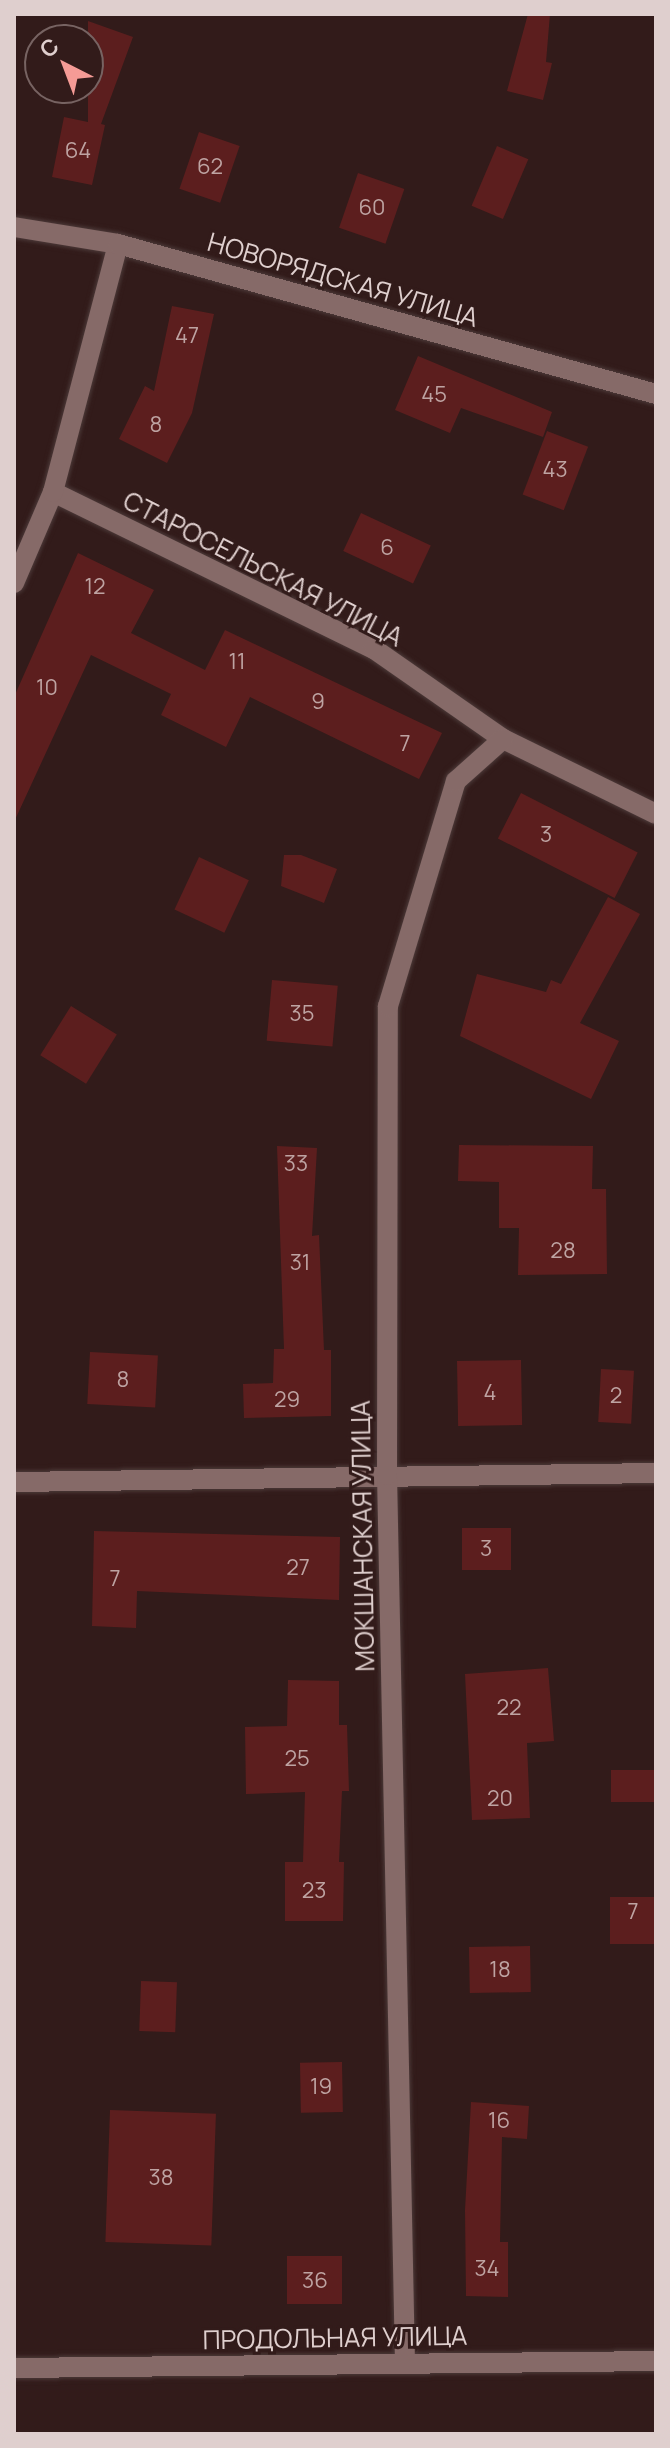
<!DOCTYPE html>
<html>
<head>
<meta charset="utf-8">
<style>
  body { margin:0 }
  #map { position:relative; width:670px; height:2448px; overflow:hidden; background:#321b1a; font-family:Manrope,sans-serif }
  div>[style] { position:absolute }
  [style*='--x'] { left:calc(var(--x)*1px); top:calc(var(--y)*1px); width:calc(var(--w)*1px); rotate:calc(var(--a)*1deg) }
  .building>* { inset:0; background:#5c1e1e; transform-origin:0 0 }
  .roads { filter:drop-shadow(0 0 2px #4c3a39) drop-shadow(0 0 2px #4c3a39) }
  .street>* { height:20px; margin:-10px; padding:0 10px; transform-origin:10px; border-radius:10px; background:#866a68 }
  .secondary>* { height:20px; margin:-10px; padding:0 10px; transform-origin:10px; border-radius:10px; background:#866a68 }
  span { translate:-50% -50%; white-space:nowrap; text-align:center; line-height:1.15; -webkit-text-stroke:6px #321b1a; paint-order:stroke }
  .number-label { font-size:22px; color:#bea3a2 }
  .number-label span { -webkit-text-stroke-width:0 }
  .street-label { font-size:26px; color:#dfcfce }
  .frame { position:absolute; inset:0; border:16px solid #dfcfce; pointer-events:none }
  .north { position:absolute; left:24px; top:24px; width:80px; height:80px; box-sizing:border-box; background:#321b1a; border:2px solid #776362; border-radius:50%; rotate:318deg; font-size:22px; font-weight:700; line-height:32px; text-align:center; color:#dfcfce }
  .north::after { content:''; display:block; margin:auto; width:28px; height:36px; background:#f59b96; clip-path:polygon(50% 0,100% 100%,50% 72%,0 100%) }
</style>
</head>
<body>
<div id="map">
  <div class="building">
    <div style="clip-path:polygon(528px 14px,550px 14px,546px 62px,552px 63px,543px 100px,507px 91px)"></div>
    <div style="clip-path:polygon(88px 21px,133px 37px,101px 124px,105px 125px,92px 185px,52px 177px,64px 117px,88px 122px)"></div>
    <div style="left:199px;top:132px;width:43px;height:60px;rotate:19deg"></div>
    <div style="left:497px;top:146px;width:34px;height:65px;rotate:23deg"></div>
    <div style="left:358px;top:173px;width:49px;height:58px;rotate:19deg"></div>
    <div style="clip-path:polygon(172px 306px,214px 314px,192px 413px,167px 463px,119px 439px,145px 386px,154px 391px)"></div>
    <div style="clip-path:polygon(418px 356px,552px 412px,543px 437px,461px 408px,450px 433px,395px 410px)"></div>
    <div style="left:547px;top:431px;width:44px;height:68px;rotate:21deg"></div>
    <div style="left:361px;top:513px;width:77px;height:42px;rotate:25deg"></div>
    <div style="clip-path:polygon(78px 553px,154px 590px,131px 633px,205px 670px,225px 630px,442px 733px,419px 779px,250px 697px,226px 747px,161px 715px,171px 694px,91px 655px,14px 822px,14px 697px)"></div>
    <div style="left:521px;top:793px;width:131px;height:51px;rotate:27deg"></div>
    <div style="clip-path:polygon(284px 855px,301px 855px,337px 869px,324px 903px,281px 886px)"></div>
    <div style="left:199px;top:857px;width:55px;height:58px;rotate:25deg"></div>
    <div style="clip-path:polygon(608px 897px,640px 914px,580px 1023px,619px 1041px,591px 1099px,460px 1036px,477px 974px,546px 992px,551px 980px,561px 984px)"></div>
    <div style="left:272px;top:980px;width:66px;height:61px;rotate:5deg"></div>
    <div style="left:71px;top:1006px;width:54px;height:58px;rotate:32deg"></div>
    <div style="clip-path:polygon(459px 1145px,593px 1146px,592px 1189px,606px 1189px,607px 1274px,518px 1275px,519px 1228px,499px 1228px,499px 1182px,458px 1181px)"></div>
    <div style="clip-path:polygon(277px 1146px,317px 1148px,312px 1236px,319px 1235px,324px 1350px,331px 1350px,331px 1416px,244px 1418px,243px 1384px,273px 1383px,274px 1349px,284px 1349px)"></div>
    <div style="left:90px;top:1352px;width:68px;height:52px;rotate:3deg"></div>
    <div style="left:521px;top:1360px;width:65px;height:64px;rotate:89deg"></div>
    <div style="left:601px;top:1369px;width:33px;height:53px;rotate:3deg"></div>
    <div style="left:462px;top:1528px;width:49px;height:42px"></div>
    <div style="clip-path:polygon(94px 1531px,340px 1537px,339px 1600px,137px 1591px,136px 1628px,92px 1626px)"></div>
    <div style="clip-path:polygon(548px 1668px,554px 1741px,527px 1743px,530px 1818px,472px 1820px,465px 1674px)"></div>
    <div style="clip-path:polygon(288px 1680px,339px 1681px,339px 1725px,347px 1725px,349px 1791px,342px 1791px,339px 1862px,344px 1862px,343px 1921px,285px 1921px,285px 1862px,303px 1862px,305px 1792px,246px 1794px,245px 1727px,287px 1726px)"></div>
    <div style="left:656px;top:1770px;width:32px;height:45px;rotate:90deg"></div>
    <div style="left:610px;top:1897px;width:46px;height:47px"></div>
    <div style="left:530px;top:1946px;width:46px;height:61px;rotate:89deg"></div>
    <div style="left:141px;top:1981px;width:36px;height:50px;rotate:2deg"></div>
    <div style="left:342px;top:2062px;width:50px;height:42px;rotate:89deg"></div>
    <div style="clip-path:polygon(471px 2102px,529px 2106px,527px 2139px,502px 2137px,500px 2242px,508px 2242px,508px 2297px,466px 2296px,465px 2210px)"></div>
    <div style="left:110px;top:2110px;width:106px;height:132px;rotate:2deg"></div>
    <div style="left:342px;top:2256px;width:48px;height:55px;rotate:90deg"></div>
  </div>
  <div class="roads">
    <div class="street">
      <div style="--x:53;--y:492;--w:357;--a:26.1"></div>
      <div style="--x:374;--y:649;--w:157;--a:34.9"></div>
      <div style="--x:503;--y:739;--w:170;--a:26.1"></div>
      <div style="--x:14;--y:583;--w:99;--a:-66.8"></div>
      <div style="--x:53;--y:492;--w:256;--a:-75.3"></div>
      <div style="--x:14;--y:1482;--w:642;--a:-0.8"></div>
      <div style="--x:405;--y:2363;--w:888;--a:-91.16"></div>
      <div style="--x:387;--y:1475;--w:469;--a:-89.9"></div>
      <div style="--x:388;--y:1006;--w:235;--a:-73.2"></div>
      <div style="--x:456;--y:781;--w:63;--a:-41.8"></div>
    </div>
    <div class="secondary">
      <div style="--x:14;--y:227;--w:105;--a:9.3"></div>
      <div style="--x:118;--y:244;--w:559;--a:15.58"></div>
      <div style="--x:14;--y:2368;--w:642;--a:-0.62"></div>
    </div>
  </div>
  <div class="number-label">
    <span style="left:78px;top:151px">64</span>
    <span style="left:210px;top:167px">62</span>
    <span style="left:372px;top:208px">60</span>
    <span style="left:187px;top:336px">47</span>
    <span style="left:434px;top:395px">45</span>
    <span style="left:156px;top:425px">8</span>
    <span style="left:555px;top:470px">43</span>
    <span style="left:387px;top:548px">6</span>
    <span style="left:95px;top:587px">12</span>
    <span style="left:237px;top:662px">11</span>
    <span style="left:47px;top:688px">10</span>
    <span style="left:318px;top:702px">9</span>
    <span style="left:405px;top:744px">7</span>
    <span style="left:546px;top:835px">3</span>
    <span style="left:302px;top:1014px">35</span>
    <span style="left:296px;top:1164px">33</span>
    <span style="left:563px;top:1251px">28</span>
    <span style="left:300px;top:1263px">31</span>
    <span style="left:123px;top:1380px">8</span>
    <span style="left:490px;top:1393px">4</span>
    <span style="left:616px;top:1396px">2</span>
    <span style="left:287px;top:1400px">29</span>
    <span style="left:486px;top:1549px">3</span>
    <span style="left:298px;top:1568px">27</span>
    <span style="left:115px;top:1579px">7</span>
    <span style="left:509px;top:1708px">22</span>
    <span style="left:297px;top:1759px">25</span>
    <span style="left:500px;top:1799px">20</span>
    <span style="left:314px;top:1891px">23</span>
    <span style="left:633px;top:1912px">7</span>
    <span style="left:500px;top:1970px">18</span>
    <span style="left:321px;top:2087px">19</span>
    <span style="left:499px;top:2121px">16</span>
    <span style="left:161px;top:2178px">38</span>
    <span style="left:487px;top:2269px">34</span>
    <span style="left:315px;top:2281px">36</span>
  </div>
  <div class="street-label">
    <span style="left:343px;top:280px;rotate:16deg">НОВОРЯДСКАЯ УЛИЦА</span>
    <span style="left:263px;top:569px;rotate:27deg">СТАРОСЕЛЬСКАЯ УЛИЦА</span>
    <span style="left:363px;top:1536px;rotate:-91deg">МОКШАНСКАЯ УЛИЦА</span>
    <span style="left:335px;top:2338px;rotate:-1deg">ПРОДОЛЬНАЯ УЛИЦА</span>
  </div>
  <div class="frame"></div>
  <div class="north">С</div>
</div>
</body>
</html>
